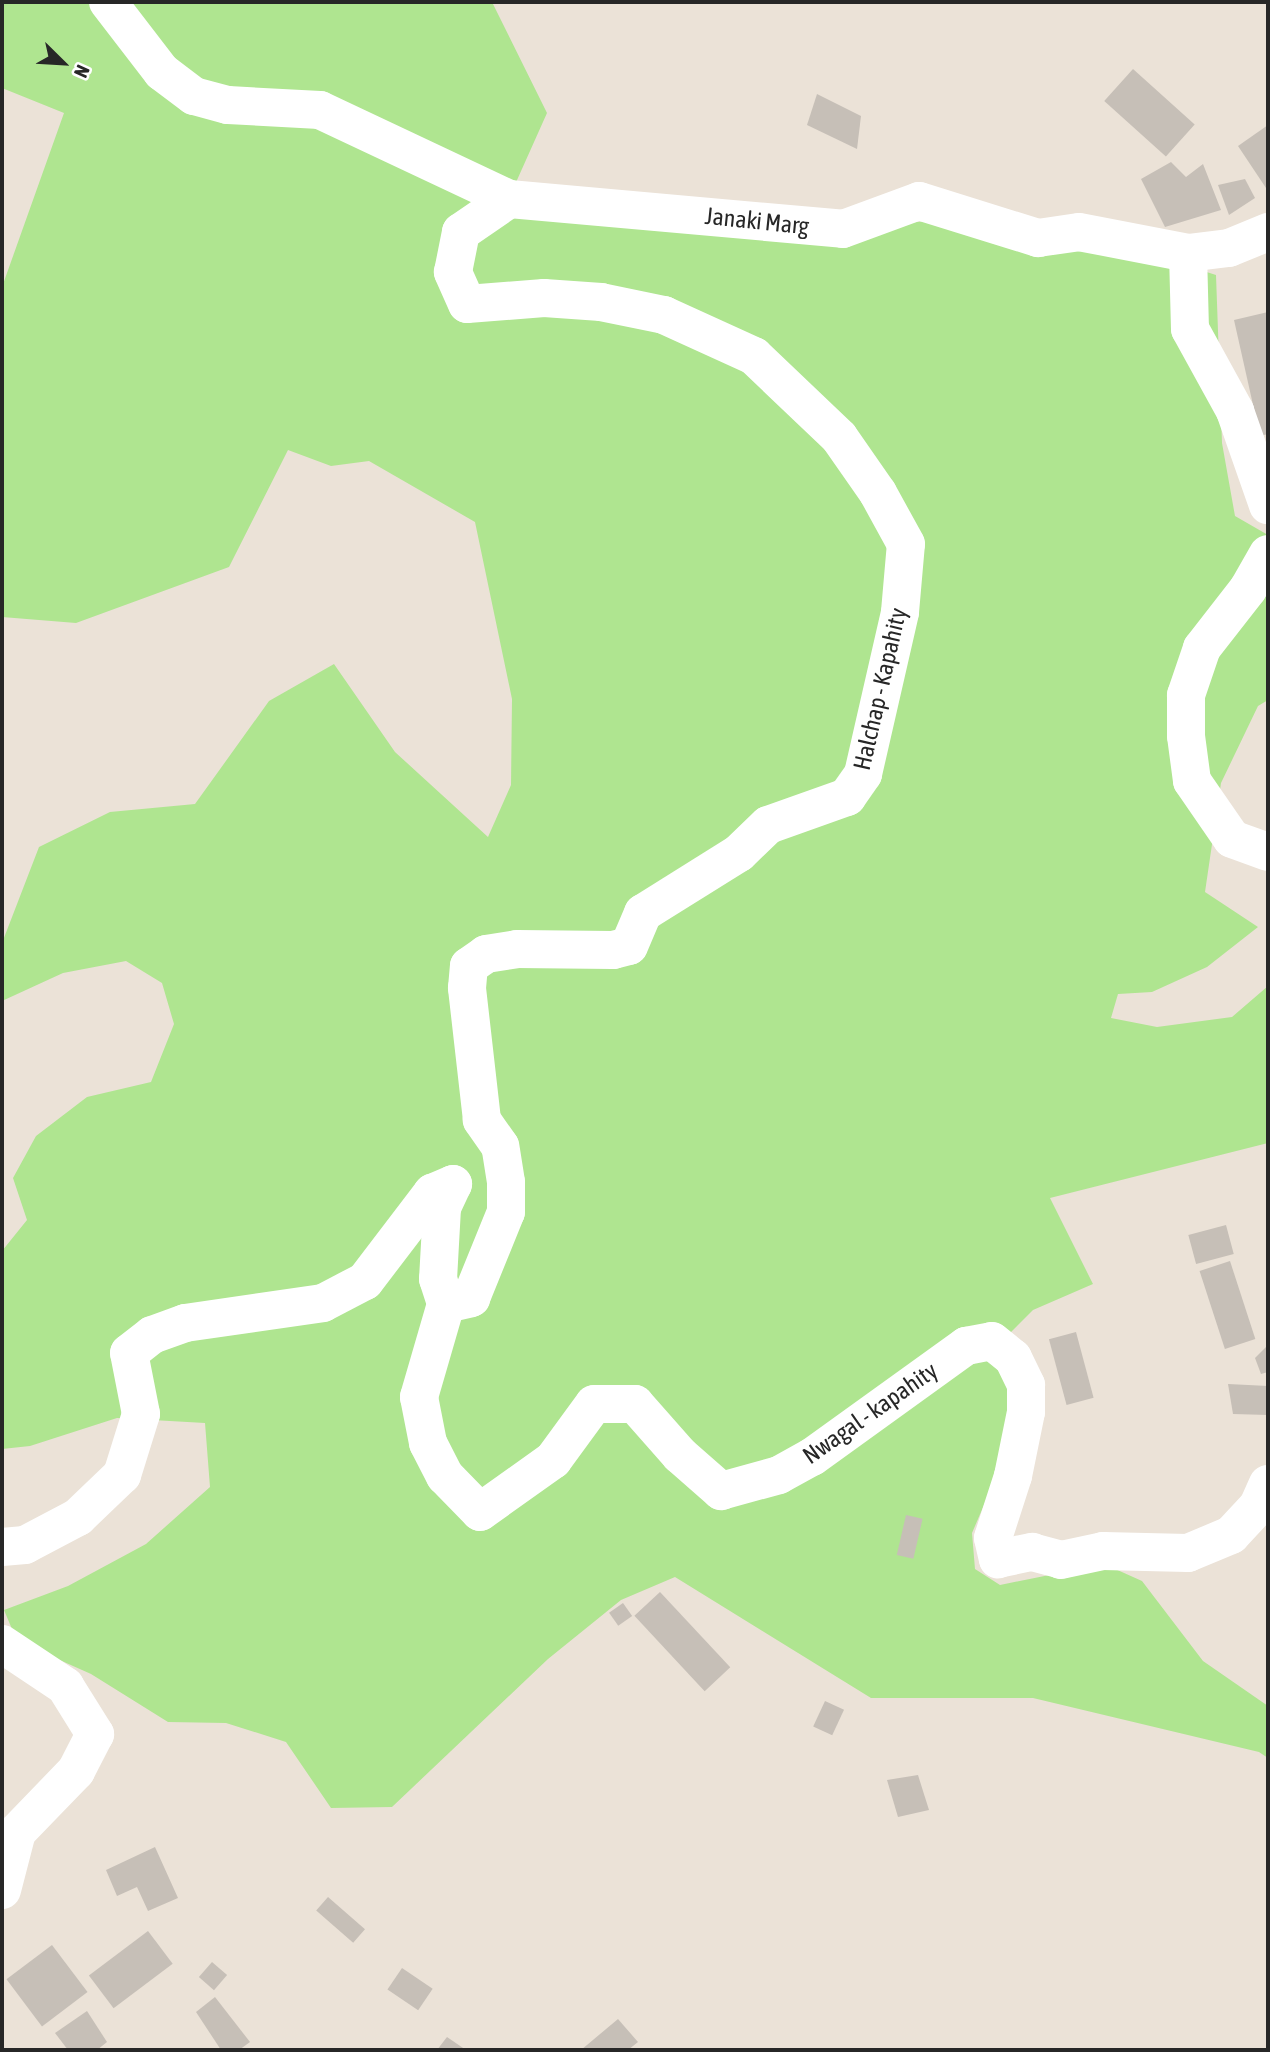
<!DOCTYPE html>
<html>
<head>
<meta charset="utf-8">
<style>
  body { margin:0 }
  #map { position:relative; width:1270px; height:2052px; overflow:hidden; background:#ebe2d7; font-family:"Asap Condensed",sans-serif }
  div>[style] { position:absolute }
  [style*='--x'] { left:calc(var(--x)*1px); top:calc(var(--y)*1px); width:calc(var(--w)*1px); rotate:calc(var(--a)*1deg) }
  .green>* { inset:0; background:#afe590 }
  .building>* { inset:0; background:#c6bfb7; transform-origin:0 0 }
  .minor>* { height:38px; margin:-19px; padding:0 19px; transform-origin:19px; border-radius:19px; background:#fff }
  span { translate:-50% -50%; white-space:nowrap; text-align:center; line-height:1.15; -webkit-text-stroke:7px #fff; paint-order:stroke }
  .street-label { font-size:24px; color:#272727 }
  .frame { position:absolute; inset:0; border:4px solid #272727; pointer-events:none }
  .north { position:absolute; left:28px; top:28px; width:70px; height:70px; -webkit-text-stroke:5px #fff; paint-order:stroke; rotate:114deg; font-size:19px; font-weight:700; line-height:28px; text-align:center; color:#272727 }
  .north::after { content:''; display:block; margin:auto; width:24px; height:32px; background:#272727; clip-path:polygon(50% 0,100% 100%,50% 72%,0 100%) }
</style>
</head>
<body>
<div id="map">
  <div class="green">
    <div style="clip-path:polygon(2px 2px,492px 2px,547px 113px,509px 198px,843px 229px,927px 221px,1122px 245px,1216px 275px,1222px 443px,1235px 516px,1268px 535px,1268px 700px,1258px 706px,1221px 783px,1205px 892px,1258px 927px,1207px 967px,1152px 992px,1118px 994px,1111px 1018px,1157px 1027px,1232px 1017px,1268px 986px,1268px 1143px,1050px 1198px,1093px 1284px,1033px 1310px,1009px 1334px,1013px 1399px,990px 1491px,972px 1533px,975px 1569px,1000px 1585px,1104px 1564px,1142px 1581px,1203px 1661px,1268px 1706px,1268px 1758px,1259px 1752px,1033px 1698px,871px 1698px,675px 1577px,621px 1600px,548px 1659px,392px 1807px,331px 1808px,286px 1742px,226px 1723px,168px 1722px,91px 1674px,17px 1641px,4px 1610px,68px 1586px,146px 1544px,210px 1487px,205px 1423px,117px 1418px,30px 1446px,2px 1449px,2px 1251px,27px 1220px,13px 1178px,36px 1136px,87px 1097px,151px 1082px,174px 1024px,162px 983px,126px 961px,63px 973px,2px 1001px,2px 943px,39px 847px,110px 812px,195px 804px,269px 701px,334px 664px,395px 752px,488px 837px,511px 785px,512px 699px,475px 522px,369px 461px,331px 466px,288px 450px,229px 567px,76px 623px,2px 617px,2px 287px,64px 113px,2px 88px)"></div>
  </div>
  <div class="building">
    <div style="left:1133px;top:69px;width:83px;height:43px;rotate:42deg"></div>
    <div style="clip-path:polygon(817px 94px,861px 116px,857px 149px,807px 125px)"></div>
    <div style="clip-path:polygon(1268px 125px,1268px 191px,1238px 146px)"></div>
    <div style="clip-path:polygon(1171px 162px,1186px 177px,1203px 164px,1221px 210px,1165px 227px,1141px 179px)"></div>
    <div style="clip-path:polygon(1245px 179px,1255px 198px,1229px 215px,1218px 185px)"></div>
    <div style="clip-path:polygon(1268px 312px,1268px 434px,1260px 436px,1234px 320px)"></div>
    <div style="left:1226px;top:1225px;width:30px;height:39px;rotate:75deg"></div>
    <div style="left:1230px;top:1261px;width:82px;height:32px;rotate:72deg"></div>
    <div style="left:1076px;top:1332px;width:68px;height:28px;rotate:75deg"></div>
    <div style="clip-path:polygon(1268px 1345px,1268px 1372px,1261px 1374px,1255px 1358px)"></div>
    <div style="clip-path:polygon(1228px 1384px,1268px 1386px,1268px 1415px,1233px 1414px)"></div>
    <div style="left:906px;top:1515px;width:17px;height:41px;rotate:13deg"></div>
    <div style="left:660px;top:1592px;width:103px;height:35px;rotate:47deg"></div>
    <div style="left:623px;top:1603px;width:16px;height:17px;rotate:55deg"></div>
    <div style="left:825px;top:1701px;width:21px;height:28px;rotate:25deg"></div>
    <div style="clip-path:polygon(918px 1775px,929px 1810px,898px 1817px,887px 1780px)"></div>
    <div style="clip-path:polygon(155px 1847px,178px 1898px,148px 1911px,137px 1887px,117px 1896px,106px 1870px)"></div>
    <div style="left:328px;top:1897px;width:49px;height:18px;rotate:41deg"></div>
    <div style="left:148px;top:1931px;width:41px;height:74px;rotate:53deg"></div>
    <div style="left:52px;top:1945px;width:59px;height:57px;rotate:53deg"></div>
    <div style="left:212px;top:1962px;width:20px;height:20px;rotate:41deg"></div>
    <div style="left:402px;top:1968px;width:37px;height:26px;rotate:34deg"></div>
    <div style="clip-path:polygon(215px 1997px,250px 2042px,239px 2050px,221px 2050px,196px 2012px)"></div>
    <div style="clip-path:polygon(87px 2011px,107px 2042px,97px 2050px,68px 2050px,55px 2033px)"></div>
    <div style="clip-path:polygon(618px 2019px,638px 2042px,628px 2050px,581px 2050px)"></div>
    <div style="clip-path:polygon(447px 2037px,466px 2050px,437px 2050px)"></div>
  </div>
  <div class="minor">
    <div style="--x:108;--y:2;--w:88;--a:52.4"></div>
    <div style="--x:162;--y:72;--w:40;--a:37"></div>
    <div style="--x:194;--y:96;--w:35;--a:15"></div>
    <div style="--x:228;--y:105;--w:92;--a:3.1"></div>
    <div style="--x:320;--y:110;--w:209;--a:25.2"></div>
    <div style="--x:509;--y:199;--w:335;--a:5.1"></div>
    <div style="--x:843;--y:229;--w:81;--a:-20.2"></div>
    <div style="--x:919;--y:201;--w:125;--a:17.3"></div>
    <div style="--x:1038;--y:238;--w:41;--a:-8.3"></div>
    <div style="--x:1079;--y:232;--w:111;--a:10.9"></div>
    <div style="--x:1188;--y:253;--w:76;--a:88.5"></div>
    <div style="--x:1190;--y:329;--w:94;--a:61.2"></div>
    <div style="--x:1235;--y:411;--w:100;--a:70.7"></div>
    <div style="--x:1188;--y:253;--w:41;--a:-7"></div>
    <div style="--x:1229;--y:248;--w:42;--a:-22.3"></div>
    <div style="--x:1268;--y:554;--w:40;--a:119.7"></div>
    <div style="--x:1248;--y:589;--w:75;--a:127.9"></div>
    <div style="--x:1202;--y:648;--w:50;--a:108.8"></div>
    <div style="--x:1186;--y:695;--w:41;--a:90"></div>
    <div style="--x:1186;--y:736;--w:45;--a:82.4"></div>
    <div style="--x:1192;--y:781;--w:70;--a:55.4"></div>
    <div style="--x:1232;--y:839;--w:38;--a:20"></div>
    <div style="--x:446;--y:1304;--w:97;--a:106.2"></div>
    <div style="--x:419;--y:1397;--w:47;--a:78.9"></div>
    <div style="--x:428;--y:1443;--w:37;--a:63"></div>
    <div style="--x:445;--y:1476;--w:50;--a:45.8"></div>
    <div style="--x:480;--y:1512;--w:90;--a:-35.5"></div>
    <div style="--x:553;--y:1460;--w:69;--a:-53.8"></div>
    <div style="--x:594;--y:1404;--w:41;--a:0"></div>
    <div style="--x:635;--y:1404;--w:68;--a:48.6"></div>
    <div style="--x:680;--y:1455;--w:55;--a:41.3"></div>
    <div style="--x:721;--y:1491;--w:60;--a:-15.4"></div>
    <div style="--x:779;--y:1475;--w:38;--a:-29"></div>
    <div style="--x:812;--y:1457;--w:190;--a:-35.8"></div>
    <div style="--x:966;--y:1346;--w:26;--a:-11"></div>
    <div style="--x:992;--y:1341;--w:27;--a:39"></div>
    <div style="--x:1013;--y:1358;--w:30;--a:64"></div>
    <div style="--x:1026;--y:1385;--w:27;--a:90"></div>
    <div style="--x:1026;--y:1412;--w:65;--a:101.5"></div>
    <div style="--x:1013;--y:1476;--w:65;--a:107.9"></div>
    <div style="--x:993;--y:1538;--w:22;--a:77"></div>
    <div style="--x:998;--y:1559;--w:35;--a:-12"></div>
    <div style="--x:1032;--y:1552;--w:30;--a:15"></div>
    <div style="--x:1061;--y:1560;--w:43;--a:-12.1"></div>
    <div style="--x:1103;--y:1551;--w:85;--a:1.3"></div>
    <div style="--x:1188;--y:1553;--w:47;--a:-22.7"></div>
    <div style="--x:1231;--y:1535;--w:40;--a:-47"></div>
    <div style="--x:1258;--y:1506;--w:24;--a:-66"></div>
    <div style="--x:2;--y:1547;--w:23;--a:-5"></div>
    <div style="--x:25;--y:1545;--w:60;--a:-27.8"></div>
    <div style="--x:78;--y:1517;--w:61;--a:-43.7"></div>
    <div style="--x:122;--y:1475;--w:64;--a:-72.7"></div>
    <div style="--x:141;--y:1414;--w:62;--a:-101.1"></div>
    <div style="--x:129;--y:1353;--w:29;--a:-38"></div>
    <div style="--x:152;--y:1335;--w:35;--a:-20"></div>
    <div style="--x:185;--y:1323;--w:139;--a:-8.2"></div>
    <div style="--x:323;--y:1303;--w:47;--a:-27.6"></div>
    <div style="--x:365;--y:1281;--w:111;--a:-52.7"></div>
    <div style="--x:432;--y:1193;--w:23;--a:-23"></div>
    <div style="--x:453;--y:1184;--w:26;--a:115"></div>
    <div style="--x:442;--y:1208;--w:71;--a:93.2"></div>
    <div style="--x:438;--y:1279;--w:26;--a:72"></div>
    <div style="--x:446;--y:1304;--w:26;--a:-13"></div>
    <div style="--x:471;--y:1298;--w:93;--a:-67.9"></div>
    <div style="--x:506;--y:1212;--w:30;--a:-90"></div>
    <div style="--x:506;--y:1182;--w:36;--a:-99"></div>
    <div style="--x:500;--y:1146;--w:32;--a:-125"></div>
    <div style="--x:482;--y:1120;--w:133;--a:-96.5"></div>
    <div style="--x:467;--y:988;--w:22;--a:-85"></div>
    <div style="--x:469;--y:966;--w:21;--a:-35"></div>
    <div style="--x:486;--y:954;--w:31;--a:-9"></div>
    <div style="--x:517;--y:949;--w:96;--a:0.6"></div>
    <div style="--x:613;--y:950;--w:16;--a:-14"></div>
    <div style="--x:629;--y:946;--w:36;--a:-67"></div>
    <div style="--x:643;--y:913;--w:113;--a:-32"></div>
    <div style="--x:739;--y:853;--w:40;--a:-44"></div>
    <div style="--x:768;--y:825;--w:84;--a:-19.5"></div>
    <div style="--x:847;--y:797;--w:28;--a:-55"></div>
    <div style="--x:863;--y:774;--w:166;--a:-77.1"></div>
    <div style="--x:900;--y:612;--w:68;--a:-85"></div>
    <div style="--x:906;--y:544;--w:58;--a:-118.8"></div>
    <div style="--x:878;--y:493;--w:68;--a:-124.9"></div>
    <div style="--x:839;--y:437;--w:117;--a:-136.4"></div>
    <div style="--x:754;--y:356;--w:99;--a:-155.5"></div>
    <div style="--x:664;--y:315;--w:64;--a:-168.3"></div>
    <div style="--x:601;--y:302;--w:57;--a:-176"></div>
    <div style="--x:544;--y:298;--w:77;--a:175.5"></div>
    <div style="--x:467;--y:304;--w:35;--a:-114"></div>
    <div style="--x:453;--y:272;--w:41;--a:-78.7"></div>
    <div style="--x:461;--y:232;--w:58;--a:-34.5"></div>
    <div style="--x:2;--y:1644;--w:76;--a:33.7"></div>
    <div style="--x:65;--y:1686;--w:57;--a:58"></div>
    <div style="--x:95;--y:1734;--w:42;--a:117.2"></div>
    <div style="--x:76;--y:1771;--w:85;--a:134"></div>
    <div style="--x:17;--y:1832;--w:60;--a:104.5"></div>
  </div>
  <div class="street-label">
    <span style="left:757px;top:221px;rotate:6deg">Janaki Marg</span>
    <span style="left:880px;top:689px;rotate:-77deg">Halchap - Kapahity</span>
    <span style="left:870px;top:1413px;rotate:-35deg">Nwagal - kapahity</span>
  </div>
  <div class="frame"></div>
  <div class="north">N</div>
</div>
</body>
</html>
